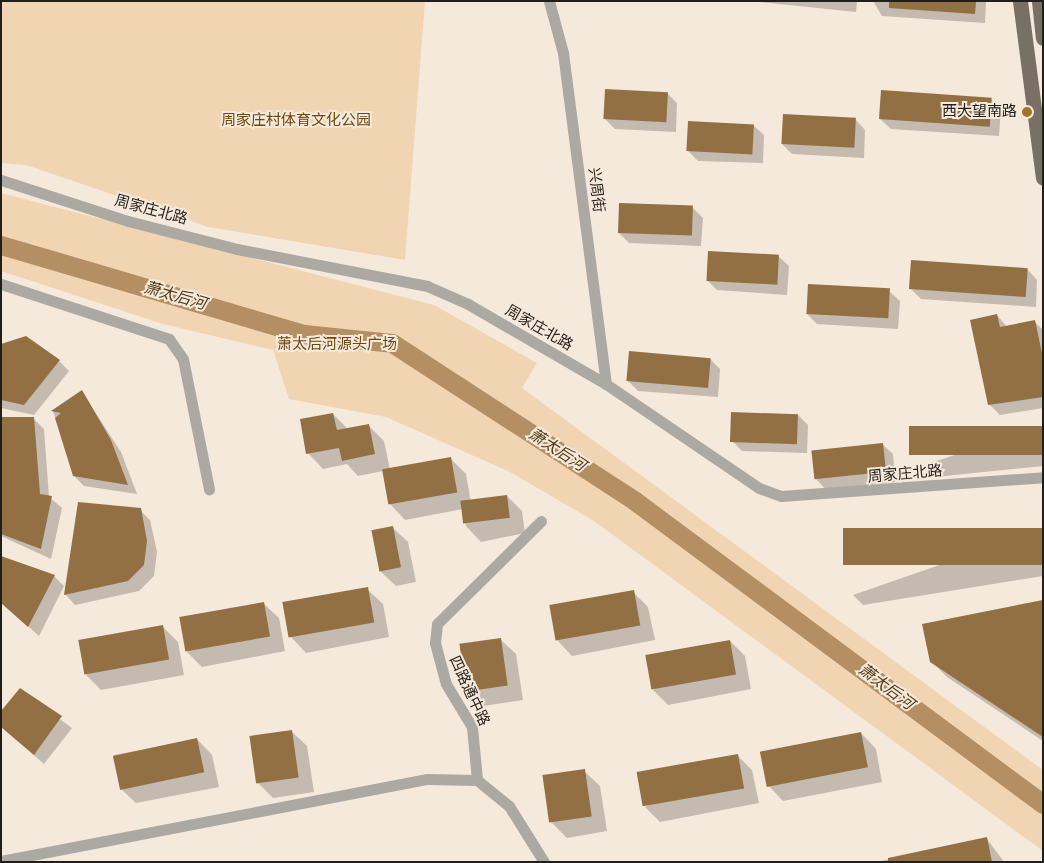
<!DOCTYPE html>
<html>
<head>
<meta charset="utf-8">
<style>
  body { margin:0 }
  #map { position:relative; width:1044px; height:863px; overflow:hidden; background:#f5e9dc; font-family:"Varela Round","Noto Sans SC",sans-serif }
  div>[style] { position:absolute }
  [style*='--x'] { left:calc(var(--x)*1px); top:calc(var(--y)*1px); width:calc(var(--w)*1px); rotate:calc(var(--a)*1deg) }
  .green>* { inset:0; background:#f1d5b3 }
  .shadow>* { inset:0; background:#0003 }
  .river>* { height:19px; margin:-9.5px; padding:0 9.5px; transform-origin:9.5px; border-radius:9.5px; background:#b38f63 }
  .building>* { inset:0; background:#937044; transform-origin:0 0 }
  .minor>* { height:11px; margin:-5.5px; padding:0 5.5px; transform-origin:5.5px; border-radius:5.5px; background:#aca8a2 }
  .major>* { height:15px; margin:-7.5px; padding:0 7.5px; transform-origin:7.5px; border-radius:7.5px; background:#786f65 }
  .dots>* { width:14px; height:14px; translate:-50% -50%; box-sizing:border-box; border:2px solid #f5e9dc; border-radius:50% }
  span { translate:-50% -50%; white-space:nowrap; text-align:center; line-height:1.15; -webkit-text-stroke:4px #f5e9dc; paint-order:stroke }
  .poi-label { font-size:15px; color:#221e19 }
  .right { translate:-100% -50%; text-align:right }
  .park-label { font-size:15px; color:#6d4912 }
  .street-label { font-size:15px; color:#221e19 }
  .water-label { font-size:16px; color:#553b17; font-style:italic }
  .frame { position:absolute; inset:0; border:2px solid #221e19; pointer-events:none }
</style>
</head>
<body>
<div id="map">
  <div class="green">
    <div style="clip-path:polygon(1px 1px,425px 1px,405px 260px,208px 227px,26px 165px,1px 163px)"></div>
    <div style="clip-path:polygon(1px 193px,434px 305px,537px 363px,522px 388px,1043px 770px,1043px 851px,594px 521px,510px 472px,386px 417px,289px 399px,273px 350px,163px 324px,1px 271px)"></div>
  </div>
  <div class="shadow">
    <div style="clip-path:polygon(750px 1px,857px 1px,856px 12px)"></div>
    <div style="clip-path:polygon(873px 1px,986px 1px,985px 23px,882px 16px)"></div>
    <div style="clip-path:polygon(667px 93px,677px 103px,676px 132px,615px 129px,605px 119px)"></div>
    <div style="clip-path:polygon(991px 99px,1001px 109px,999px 136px,891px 129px,880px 119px)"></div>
    <div style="clip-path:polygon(855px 119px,865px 130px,864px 158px,792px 154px,782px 144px)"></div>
    <div style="clip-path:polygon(753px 125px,764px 135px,763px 163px,698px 161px,688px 151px)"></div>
    <div style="clip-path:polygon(693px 208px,703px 218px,701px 246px,629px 243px,619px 233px)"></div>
    <div style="clip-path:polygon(778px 256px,789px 266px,787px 295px,717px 290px,707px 280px)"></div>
    <div style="clip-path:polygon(1027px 269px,1037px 280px,1036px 307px,921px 299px,911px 289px)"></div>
    <div style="clip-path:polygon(889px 291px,900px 301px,898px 329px,817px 324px,807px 314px)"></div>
    <div style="clip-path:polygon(997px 315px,1007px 327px,1034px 321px,1043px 330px,1043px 408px,1000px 415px,989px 404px)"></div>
    <div style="clip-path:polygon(1px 345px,59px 361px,69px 371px,34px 415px,1px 408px)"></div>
    <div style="clip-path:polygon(710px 359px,720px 369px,718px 397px,638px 391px,628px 381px)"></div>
    <div style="clip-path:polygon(82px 392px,121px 452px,137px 494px,84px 486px,74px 476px,53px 411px)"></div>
    <div style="clip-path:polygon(333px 414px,348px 429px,369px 426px,384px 441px,390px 470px,450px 458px,466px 474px,471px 503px,507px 496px,522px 511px,525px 533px,481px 542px,466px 526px,463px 509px,405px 520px,390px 504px,383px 471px,358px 476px,347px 464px,323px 469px,308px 453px)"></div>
    <div style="clip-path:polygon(798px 415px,808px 425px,807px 453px,742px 451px,732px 441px)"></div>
    <div style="clip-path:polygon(1px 418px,34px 419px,44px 429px,49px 497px,62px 508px,51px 559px,1px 536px)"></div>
    <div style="clip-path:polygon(1043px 427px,1043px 466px,925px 478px,914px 468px)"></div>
    <div style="clip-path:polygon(882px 444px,893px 454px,895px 482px,826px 490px,816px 479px)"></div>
    <div style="clip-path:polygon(140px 510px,150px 520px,157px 552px,154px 576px,139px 591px,75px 605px,65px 594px)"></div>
    <div style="clip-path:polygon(392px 527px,408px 542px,416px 582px,396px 586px,380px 571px)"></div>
    <div style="clip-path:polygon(1043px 529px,1043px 576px,863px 605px,853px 595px)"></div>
    <div style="clip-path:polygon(54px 576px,64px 586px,39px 636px,1px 602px)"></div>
    <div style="clip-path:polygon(367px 589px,383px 604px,389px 637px,306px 653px,291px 637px)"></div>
    <div style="clip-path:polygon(633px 592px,648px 607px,655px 640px,572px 656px,557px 640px)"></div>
    <div style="clip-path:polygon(1043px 601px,1043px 741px,947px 677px,931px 661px)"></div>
    <div style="clip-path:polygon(263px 603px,279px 618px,285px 651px,202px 667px,187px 652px)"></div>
    <div style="clip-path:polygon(162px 626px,178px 642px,184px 675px,101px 690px,86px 675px)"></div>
    <div style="clip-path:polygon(500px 639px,516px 654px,523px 700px,483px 706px,467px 691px)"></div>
    <div style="clip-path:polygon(730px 641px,745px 656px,751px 689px,668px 705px,653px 690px)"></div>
    <div style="clip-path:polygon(20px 690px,72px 728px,44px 764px,5px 730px)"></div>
    <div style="clip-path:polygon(291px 731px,307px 746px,314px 792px,273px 798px,258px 783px)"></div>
    <div style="clip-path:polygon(861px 733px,876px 749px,882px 782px,783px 801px,768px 785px)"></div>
    <div style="clip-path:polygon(197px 739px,212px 755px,219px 787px,136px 803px,120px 788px,114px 755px)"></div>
    <div style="clip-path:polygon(737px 755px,752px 770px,759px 803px,660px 822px,645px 807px)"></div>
    <div style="clip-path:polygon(584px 771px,600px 786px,607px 831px,567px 838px,551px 822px)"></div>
    <div style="clip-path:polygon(987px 839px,1004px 862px,876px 862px)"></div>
  </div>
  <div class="river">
    <div style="--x:1;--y:245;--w:316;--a:16.4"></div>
    <div style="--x:304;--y:334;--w:88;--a:5.8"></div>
    <div style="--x:392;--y:343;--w:290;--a:33"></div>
    <div style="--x:635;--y:501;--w:508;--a:36.6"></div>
  </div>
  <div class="building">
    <div style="clip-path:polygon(889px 1px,976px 1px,975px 14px,889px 8px)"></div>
    <div style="left:605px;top:89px;width:63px;height:30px;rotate:3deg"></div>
    <div style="left:881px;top:90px;width:111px;height:29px;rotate:4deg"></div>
    <div style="left:783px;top:114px;width:73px;height:30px;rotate:3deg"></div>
    <div style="left:688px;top:121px;width:66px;height:30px;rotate:3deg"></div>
    <div style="left:619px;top:203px;width:74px;height:30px;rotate:2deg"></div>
    <div style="left:708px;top:251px;width:71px;height:30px;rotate:3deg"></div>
    <div style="left:911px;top:260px;width:117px;height:29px;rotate:4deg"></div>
    <div style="left:808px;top:284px;width:82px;height:30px;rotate:3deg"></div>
    <div style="clip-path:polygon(997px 314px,1000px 327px,1035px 320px,1043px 358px,1043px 397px,988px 405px,970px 320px)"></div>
    <div style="clip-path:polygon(26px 336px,60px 360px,24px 405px,1px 400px,1px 344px)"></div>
    <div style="left:629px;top:351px;width:82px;height:30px;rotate:5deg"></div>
    <div style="clip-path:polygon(82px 390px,111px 440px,128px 485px,73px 476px,55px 418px,61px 413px,51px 411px)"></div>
    <div style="left:731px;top:412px;width:67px;height:30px;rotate:2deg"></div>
    <div style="clip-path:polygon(333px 413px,337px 430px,369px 424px,375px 454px,342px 461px,339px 448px,306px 454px,300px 419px)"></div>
    <div style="clip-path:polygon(1px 417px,34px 417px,40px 494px,52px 496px,41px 549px,1px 534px)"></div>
    <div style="left:1043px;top:426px;width:29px;height:134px;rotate:90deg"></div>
    <div style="left:883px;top:443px;width:29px;height:72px;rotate:84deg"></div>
    <div style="left:451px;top:457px;width:36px;height:70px;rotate:80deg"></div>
    <div style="left:507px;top:495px;width:23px;height:47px;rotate:83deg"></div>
    <div style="clip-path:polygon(78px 502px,141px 508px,147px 541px,144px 565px,128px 581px,64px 595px)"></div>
    <div style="left:393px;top:526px;width:42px;height:22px;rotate:79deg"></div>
    <div style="left:1043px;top:528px;width:37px;height:200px;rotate:90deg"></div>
    <div style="clip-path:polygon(1px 556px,55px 575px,28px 627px,1px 603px)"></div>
    <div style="left:368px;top:587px;width:36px;height:87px;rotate:80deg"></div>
    <div style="left:634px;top:590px;width:36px;height:86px;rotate:80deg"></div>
    <div style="clip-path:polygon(1043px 600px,1043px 737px,930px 662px,922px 624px)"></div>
    <div style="left:264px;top:602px;width:35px;height:86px;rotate:80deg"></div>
    <div style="left:163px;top:625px;width:35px;height:86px;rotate:80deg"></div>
    <div style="left:501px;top:638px;width:48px;height:42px;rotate:82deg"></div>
    <div style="left:730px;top:640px;width:35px;height:86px;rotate:80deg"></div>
    <div style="clip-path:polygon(20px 688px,62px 716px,34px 755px,1px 727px,1px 711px)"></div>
    <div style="left:292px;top:730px;width:48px;height:43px;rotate:82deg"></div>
    <div style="left:861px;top:732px;width:36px;height:103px;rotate:79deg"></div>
    <div style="left:197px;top:738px;width:35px;height:86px;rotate:78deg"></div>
    <div style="left:738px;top:754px;width:35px;height:103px;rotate:80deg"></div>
    <div style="left:585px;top:769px;width:48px;height:43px;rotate:82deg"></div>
    <div style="clip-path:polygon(987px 837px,992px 862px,888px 862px,888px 858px)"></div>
  </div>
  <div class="minor">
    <div style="--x:549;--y:1;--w:54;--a:74.9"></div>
    <div style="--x:563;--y:53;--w:334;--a:82.6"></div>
    <div style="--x:1;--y:180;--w:133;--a:17.9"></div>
    <div style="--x:128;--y:221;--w:113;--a:14.4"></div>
    <div style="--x:237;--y:249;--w:194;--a:11"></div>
    <div style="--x:427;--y:286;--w:45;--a:23.7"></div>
    <div style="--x:468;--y:304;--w:160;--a:30.1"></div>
    <div style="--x:606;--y:384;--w:185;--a:34.2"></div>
    <div style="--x:759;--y:488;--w:23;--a:20"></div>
    <div style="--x:781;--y:496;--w:263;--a:-4.1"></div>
    <div style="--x:1;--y:284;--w:177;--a:18.1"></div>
    <div style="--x:169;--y:339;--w:24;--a:55"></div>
    <div style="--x:183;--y:359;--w:133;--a:78.7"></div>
    <div style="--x:541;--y:521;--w:146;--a:135.3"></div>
    <div style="--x:437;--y:624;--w:19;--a:96"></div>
    <div style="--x:435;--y:643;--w:42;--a:75"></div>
    <div style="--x:446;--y:684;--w:50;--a:58.8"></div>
    <div style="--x:472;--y:727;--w:53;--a:84.6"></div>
    <div style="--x:477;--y:780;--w:41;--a:39.1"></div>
    <div style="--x:509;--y:806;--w:66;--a:58"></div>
    <div style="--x:1;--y:861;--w:434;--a:-10.9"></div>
    <div style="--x:427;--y:779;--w:50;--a:1.1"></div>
  </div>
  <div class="major">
    <div style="--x:1020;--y:1;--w:178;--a:82.6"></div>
    <div style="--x:1039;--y:1;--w:37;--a:84"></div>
  </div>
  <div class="dots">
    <div style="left:1027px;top:112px;background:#a57229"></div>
  </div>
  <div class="poi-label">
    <span class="right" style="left:1017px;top:112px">西大望南路</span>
  </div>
  <div class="park-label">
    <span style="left:296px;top:121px">周家庄村体育文化公园</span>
    <span style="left:337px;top:345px">萧太后河源头广场</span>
  </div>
  <div class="street-label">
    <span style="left:596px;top:190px;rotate:83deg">兴周街</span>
    <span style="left:151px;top:210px;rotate:15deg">周家庄北路</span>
    <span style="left:539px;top:328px;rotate:30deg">周家庄北路</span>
    <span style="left:905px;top:474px;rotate:-5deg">周家庄北路</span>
    <span style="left:469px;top:691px;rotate:65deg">四路通中路</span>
  </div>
  <div class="water-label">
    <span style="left:175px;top:296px;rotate:16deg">萧太后河</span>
    <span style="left:557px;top:450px;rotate:33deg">萧太后河</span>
    <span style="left:886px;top:687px;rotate:37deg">萧太后河</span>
  </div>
  <div class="frame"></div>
</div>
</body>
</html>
